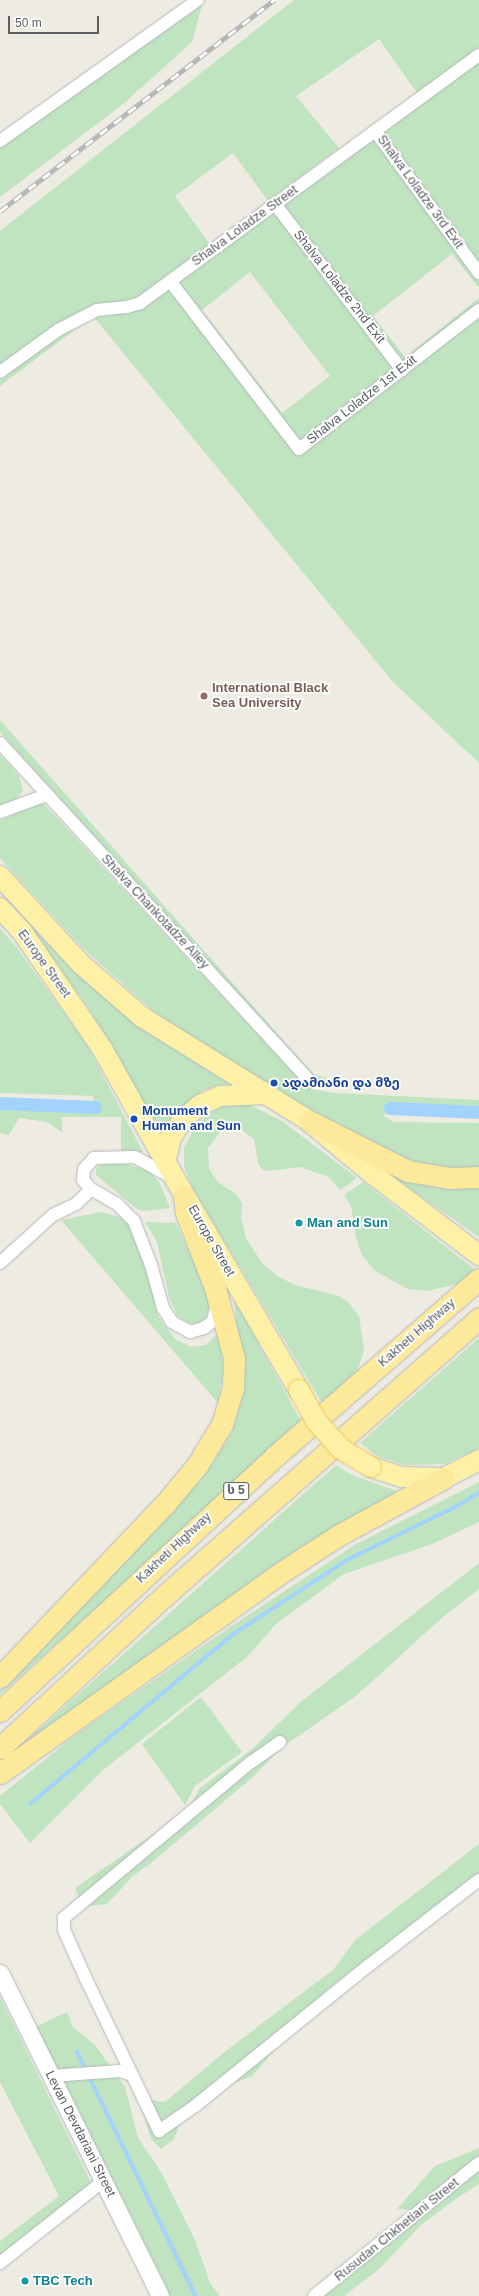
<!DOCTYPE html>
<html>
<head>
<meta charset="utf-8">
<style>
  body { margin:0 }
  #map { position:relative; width:479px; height:2296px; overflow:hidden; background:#edebe2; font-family:Arial,"Noto Sans Georgian",sans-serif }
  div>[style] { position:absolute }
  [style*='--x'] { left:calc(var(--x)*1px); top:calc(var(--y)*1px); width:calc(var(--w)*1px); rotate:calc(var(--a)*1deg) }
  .green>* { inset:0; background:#bfe4bf }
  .stream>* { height:3.5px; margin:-1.75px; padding:0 1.75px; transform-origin:1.75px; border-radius:1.75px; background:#a2d3fd }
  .canal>* { height:13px; margin:-6.5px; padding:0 6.5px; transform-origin:6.5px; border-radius:6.5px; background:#a2d3fd }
  .roads { filter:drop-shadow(0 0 1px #b5b8bc) drop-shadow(0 0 1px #b5b8bc) }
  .minor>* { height:12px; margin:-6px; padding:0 6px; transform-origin:6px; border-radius:6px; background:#fff }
  .secondary>* { height:17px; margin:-8.5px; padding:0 8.5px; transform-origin:8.5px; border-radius:8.5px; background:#fff }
  .primary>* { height:20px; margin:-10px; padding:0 10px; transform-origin:10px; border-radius:10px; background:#fdf1a7 }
  .trunk>* { height:21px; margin:-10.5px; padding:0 10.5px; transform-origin:10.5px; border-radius:10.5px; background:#fce999 }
  .rail>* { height:4.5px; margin-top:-2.25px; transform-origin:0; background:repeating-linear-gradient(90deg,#fff 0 9px,#b3b4b4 0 18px); box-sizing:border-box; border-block:1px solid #b3b4b4 }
  .bridges { filter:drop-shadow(0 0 1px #eec85a) drop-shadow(0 0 1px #eec85a) }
  .primary-bridge>* { height:20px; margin:-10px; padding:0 10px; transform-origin:10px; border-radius:10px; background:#fdf1a7 }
  .dots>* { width:11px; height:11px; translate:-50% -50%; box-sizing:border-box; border:2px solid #fff; border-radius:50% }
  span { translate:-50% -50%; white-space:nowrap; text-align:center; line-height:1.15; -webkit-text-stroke:3.5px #fff; paint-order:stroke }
  .shield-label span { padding:1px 3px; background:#fff; border:1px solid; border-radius:3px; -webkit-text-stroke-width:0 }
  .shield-label { font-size:12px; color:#5a5e62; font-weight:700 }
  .street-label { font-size:13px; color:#5a5e62 }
  .education-label { font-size:13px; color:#785e54; font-weight:700 }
  .left { translate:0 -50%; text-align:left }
  .transit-label { font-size:13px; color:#164399; font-weight:700 }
  .culture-label { font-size:13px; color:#0d838f; font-weight:700 }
  .scale { position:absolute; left:8px; top:16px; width:91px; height:18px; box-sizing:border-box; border:2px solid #5a5e62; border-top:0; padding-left:5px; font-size:12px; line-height:14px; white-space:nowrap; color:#5a5e62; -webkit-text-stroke:3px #fff; paint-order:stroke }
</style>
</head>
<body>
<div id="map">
  <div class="green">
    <div style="clip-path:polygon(294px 0,479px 0,479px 48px,417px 93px,379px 39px,296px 96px,339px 148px,268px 201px,233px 153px,175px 196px,211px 246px,139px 300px,99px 305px,0 369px,0 231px)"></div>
    <div style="clip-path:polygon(202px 5px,192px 42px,122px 105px,0 197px,0 148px)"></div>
    <div style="clip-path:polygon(479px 60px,479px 267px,380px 132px)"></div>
    <div style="clip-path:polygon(375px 135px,479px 280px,479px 288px,452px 254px,373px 316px,405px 357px,479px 298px,479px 305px,402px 364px,278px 205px)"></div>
    <div style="clip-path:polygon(evenodd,275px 209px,396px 368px,299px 443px,176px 283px,275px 209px,250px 272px,330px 376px,282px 413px,202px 310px,250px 272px)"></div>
    <div style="clip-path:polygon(170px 284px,299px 452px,479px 313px,479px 763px,393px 682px,93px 316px,0 386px,0 376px,58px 336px,95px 314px,126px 310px,144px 304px)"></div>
    <div style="clip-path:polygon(0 720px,314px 1075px,336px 1080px,328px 1084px,318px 1082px,311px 1076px,0 732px)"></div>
    <div style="clip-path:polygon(0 755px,19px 776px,23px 791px,13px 802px,0 806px)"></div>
    <div style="clip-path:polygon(43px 803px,305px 1085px,315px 1090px,335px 1093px,479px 1100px,479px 1108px,387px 1105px,384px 1116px,393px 1122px,479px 1123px,479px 1168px,435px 1167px,407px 1159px,290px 1099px,224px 1056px,167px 1023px,84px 949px,0 858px,0 820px)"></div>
    <div style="clip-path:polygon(26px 921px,104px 993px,155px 1036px,228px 1083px,203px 1090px,173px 1116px,162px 1133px,88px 1007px)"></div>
    <div style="clip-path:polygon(0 928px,17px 948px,87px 1045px,143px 1152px,121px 1151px,121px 1117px,62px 1117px,62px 1132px,47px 1122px,19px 1118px,9px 1135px,0 1133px,0 1107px,94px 1111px,93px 1096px,0 1093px)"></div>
    <div style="clip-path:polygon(246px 1103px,282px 1121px,357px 1178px,340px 1190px,329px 1177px,300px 1167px,268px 1171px,262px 1169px,258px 1163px,254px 1139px,240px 1129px,232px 1127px,220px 1132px,208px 1148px,209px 1169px,219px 1183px,236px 1194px,242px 1203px,241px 1218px,246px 1238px,262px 1263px,277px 1276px,295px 1285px,339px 1296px,348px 1302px,359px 1316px,364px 1350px,359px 1366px,353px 1380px,324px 1406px,193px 1189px,184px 1167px,184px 1148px,195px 1126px,219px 1107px)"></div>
    <div style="clip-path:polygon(119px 1162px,149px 1171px,159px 1182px,170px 1208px,143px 1211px,137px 1209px,96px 1175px,96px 1169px,100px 1165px)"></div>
    <div style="clip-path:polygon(396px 1179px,447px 1187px,479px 1186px,479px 1237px)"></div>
    <div style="clip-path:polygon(363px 1182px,469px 1265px,476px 1270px,462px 1283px,427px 1291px,408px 1289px,375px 1271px,362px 1255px,356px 1238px,351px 1206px,344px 1195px)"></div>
    <div style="clip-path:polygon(101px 1212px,123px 1218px,131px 1227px,145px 1264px,158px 1316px,175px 1339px,191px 1347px,206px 1345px,218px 1333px,224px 1368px,218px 1403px,61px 1220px)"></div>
    <div style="clip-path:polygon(145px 1222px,176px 1223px,211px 1301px,206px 1319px,196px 1324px,187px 1322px,177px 1315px,169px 1297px,157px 1242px)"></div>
    <div style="clip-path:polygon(234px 1299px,303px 1425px,0 1694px,0 1691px,206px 1474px,232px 1432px,243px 1395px)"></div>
    <div style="clip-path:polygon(479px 1338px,479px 1448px,444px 1464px,405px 1465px,377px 1456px,360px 1443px)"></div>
    <div style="clip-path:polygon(336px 1465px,354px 1476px,397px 1491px,10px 1755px)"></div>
    <div style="clip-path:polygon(479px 1482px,479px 1522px,432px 1544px,344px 1574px,276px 1624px,248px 1656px,103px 1770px,30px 1843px,0 1804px,0 1796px,75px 1735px,233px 1625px,356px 1544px)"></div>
    <div style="clip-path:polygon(479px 1563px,479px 1589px,444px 1616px,356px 1696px,281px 1748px,253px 1777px,151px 1863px,133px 1876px,107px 1904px,83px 1907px,75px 1888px,187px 1811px,200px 1788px,251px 1750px,302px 1701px)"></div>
    <div style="clip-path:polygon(201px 1697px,242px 1752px,195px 1786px,185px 1805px,142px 1744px)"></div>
    <div style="clip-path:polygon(479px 1844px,479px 1876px,432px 1915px,375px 1953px,328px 1989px,252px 2076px,225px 2087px,180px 2123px,174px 2139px,161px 2149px,151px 2139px,139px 2099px,165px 2102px,227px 2050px,333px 1970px,355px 1940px)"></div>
    <div style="clip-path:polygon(0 1997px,92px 2185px,0 2259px,0 2241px,59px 2196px,0 2082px)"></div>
    <div style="clip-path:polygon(67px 2012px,73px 2027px,95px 2045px,125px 2087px,138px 2138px,161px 2172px,195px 2240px,210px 2283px,220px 2296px,170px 2296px,33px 2028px)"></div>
    <div style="clip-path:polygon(479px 2148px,479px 2184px,457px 2198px,421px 2225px,379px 2269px,344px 2296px,308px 2296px,414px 2210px,397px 2209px,435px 2166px)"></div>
  </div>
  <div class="stream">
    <div style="--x:30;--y:1804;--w:263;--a:-39.9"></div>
    <div style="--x:232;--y:1635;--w:140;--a:-33"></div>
    <div style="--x:349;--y:1559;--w:118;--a:-26.1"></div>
    <div style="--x:455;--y:1507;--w:28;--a:-30"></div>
    <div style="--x:77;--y:2051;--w:272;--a:64.1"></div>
  </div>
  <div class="canal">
    <div style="--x:0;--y:1103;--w:95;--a:2.4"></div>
    <div style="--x:390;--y:1108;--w:89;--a:2.6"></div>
  </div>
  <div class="roads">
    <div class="minor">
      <div style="--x:375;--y:131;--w:176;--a:53.8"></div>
      <div style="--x:0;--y:141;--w:243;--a:-35.5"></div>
      <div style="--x:275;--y:204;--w:209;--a:52.6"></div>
      <div style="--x:170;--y:281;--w:212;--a:52.5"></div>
      <div style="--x:299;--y:449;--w:227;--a:-37.7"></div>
      <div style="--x:0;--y:372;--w:72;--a:-35.9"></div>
      <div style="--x:58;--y:330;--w:44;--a:-27.1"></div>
      <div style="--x:97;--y:310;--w:30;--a:-6"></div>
      <div style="--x:127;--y:307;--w:14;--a:-17"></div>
      <div style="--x:140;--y:303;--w:420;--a:-36.2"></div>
      <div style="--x:0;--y:743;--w:459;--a:47.5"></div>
      <div style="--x:0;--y:812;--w:50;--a:-19.9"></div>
      <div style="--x:173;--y:1178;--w:43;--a:-151.1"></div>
      <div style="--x:135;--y:1157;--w:41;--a:178.6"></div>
      <div style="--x:94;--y:1158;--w:15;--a:132"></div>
      <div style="--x:84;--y:1169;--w:11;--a:95"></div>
      <div style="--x:83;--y:1180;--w:12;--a:48"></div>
      <div style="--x:91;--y:1189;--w:30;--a:30"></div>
      <div style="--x:117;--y:1204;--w:24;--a:45"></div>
      <div style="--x:134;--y:1221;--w:47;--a:68.9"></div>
      <div style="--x:151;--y:1265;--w:45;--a:74.4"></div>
      <div style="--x:163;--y:1308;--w:17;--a:57"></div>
      <div style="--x:172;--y:1322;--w:21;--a:29"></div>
      <div style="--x:190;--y:1332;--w:15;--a:-16"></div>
      <div style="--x:204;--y:1328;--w:11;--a:-38"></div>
      <div style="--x:213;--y:1321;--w:17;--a:-77"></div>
      <div style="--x:0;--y:1263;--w:72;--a:-42.2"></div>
      <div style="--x:53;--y:1215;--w:25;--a:-26"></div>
      <div style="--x:76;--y:1204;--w:21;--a:-45"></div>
      <div style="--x:280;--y:1742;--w:35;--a:145"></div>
      <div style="--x:251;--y:1762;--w:244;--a:140.2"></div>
      <div style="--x:64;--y:1918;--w:12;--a:90"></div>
      <div style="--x:64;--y:1930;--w:54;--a:65.8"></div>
      <div style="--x:86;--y:1979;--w:169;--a:64.3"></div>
      <div style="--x:159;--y:2131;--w:44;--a:-34.8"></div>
      <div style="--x:195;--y:2106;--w:223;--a:-39"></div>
      <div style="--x:368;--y:1966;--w:140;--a:-37.8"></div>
      <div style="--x:51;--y:2076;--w:69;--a:-4.1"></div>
      <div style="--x:120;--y:2071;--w:13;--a:18"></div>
      <div style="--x:0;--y:2263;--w:132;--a:-38.5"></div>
      <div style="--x:314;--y:2296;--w:212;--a:-38.9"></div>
    </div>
    <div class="secondary">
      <div style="--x:0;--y:1973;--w:360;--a:63.6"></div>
    </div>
    <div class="primary">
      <div style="--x:0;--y:876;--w:120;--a:47.4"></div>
      <div style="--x:81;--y:964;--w:81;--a:41"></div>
      <div style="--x:142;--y:1017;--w:197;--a:31.9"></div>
      <div style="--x:309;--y:1121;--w:80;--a:39.9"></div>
      <div style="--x:370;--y:1172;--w:137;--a:37.3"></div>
      <div style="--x:0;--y:908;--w:34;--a:47"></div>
      <div style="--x:23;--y:933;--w:142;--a:55.6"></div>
      <div style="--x:103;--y:1050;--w:148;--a:60.8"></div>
      <div style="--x:175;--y:1179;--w:245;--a:59.6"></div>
      <div style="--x:166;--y:1159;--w:22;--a:-77"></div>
      <div style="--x:171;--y:1138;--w:22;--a:-58"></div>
      <div style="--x:183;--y:1119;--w:22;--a:-39"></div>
      <div style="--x:200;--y:1105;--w:22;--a:-24"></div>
      <div style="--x:220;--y:1096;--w:48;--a:-2.4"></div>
      <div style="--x:371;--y:1467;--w:33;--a:18"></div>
      <div style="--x:402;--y:1477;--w:42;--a:1.4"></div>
      <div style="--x:444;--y:1478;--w:39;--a:-27"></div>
    </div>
    <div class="trunk">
      <div style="--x:309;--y:1121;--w:111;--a:26.8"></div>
      <div style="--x:408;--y:1171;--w:43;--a:9.5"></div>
      <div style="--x:450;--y:1178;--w:29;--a:-2"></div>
      <div style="--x:0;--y:1677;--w:238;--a:-46.4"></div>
      <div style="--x:164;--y:1505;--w:53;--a:-50.3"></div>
      <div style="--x:198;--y:1464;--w:47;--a:-59"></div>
      <div style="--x:222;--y:1424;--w:38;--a:-73"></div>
      <div style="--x:233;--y:1388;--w:30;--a:-88"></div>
      <div style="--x:234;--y:1358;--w:73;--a:-105.2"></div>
      <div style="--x:215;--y:1288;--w:80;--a:-111.1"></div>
      <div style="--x:186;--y:1213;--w:17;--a:-97"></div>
      <div style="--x:0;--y:1711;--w:374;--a:-42.8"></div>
      <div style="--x:274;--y:1457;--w:271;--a:-41"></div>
      <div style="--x:0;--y:1748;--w:222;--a:-42.8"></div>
      <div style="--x:163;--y:1597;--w:422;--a:-41.4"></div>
      <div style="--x:0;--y:1773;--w:346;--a:-35.5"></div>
      <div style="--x:282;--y:1572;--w:68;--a:-33"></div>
      <div style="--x:339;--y:1535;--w:119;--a:-28.5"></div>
    </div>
  </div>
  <div class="rail">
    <div style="--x:0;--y:211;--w:346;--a:-37.6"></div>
  </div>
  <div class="bridges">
    <div class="primary-bridge">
      <div style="--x:299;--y:1390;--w:35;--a:61"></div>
      <div style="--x:316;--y:1421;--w:38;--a:48"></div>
      <div style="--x:341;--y:1449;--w:35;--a:31"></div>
    </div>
  </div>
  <div class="dots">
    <div style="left:204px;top:696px;background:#8d6e63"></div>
    <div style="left:274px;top:1083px;background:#1a4fb4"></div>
    <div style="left:134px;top:1119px;background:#1a4fb4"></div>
    <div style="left:299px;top:1223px;background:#0f9aa8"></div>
    <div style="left:25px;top:2281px;background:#0f9aa8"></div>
  </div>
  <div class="shield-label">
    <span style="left:236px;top:1491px">ს 5</span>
  </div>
  <div class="street-label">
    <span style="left:420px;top:192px;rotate:54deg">Shalva Loladze 3rd Exit</span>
    <span style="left:245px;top:226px;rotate:-36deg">Shalva Loladze Street</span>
    <span style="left:339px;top:287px;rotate:52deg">Shalva Loladze 2nd Exit</span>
    <span style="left:362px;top:400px;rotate:-38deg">Shalva Loladze 1st Exit</span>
    <span style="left:155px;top:912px;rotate:47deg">Shalva Chankotadze Alley</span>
    <span style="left:44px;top:964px;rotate:54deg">Europe Street</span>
    <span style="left:211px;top:1241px;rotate:60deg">Europe Street</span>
    <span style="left:417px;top:1333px;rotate:-41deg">Kakheti Highway</span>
    <span style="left:174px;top:1548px;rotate:-43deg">Kakheti Highway</span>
    <span style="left:80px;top:2134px;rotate:63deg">Levan Devdariani Street</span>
    <span style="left:397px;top:2230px;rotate:-39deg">Rusudan Chkhetiani Street</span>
  </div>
  <div class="education-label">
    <span class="left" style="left:212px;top:696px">International Black<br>Sea University</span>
  </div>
  <div class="transit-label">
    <span class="left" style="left:282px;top:1083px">ადამიანი და მზე</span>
    <span class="left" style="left:142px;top:1119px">Monument<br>Human and Sun</span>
  </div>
  <div class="culture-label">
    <span class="left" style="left:307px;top:1223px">Man and Sun</span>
    <span class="left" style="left:33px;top:2281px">TBC Tech</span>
  </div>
  <div class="scale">50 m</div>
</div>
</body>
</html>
